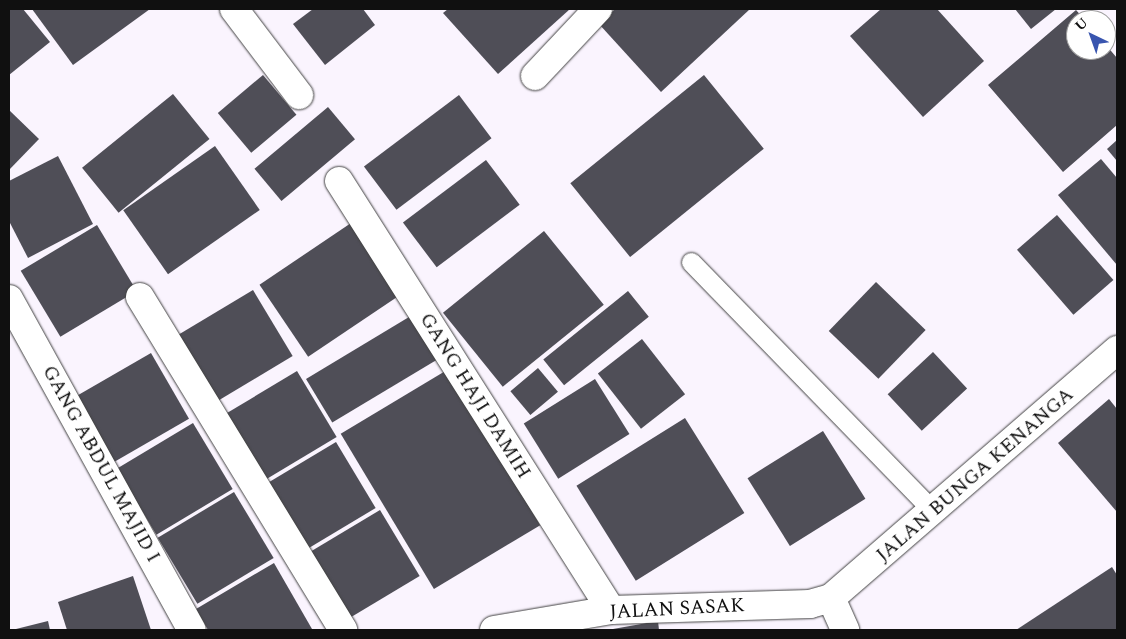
<!DOCTYPE html>
<html>
<head>
<meta charset="utf-8">
<style>
  body { margin:0 }
  #map { position:relative; width:1126px; height:639px; overflow:hidden; background:#faf4fe; font-family:Spectral,serif }
  div>[style] { position:absolute }
  [style*='--x'] { left:calc(var(--x)*1px); top:calc(var(--y)*1px); width:calc(var(--w)*1px); rotate:calc(var(--a)*1deg) }
  .building>* { inset:0; background:#4f4e57; transform-origin:0 0 }
  .roads { filter:drop-shadow(0 0 1px #434343) drop-shadow(0 0 1px #434343) }
  .lane>* { height:19px; margin:-9.5px; padding:0 9.5px; transform-origin:9.5px; border-radius:9.5px; background:#fff }
  .street>* { height:28px; margin:-14px; padding:0 14px; transform-origin:14px; border-radius:14px; background:#fff }
  span { translate:-50% -50%; white-space:nowrap; text-align:center; line-height:1.15; -webkit-text-stroke:5px #fff; paint-order:stroke }
  .street-label { font-size:20px; color:#101010 }
  .frame { position:absolute; inset:0; border:10px solid #101010; pointer-events:none }
  .north { position:absolute; left:1066px; top:10px; width:50px; height:50px; box-sizing:border-box; background:#fff; border:1px solid #9f9f9f; border-radius:50%; rotate:318deg; font-size:14px; font-weight:700; line-height:20px; text-align:center; color:#101010 }
  .north::after { content:''; display:block; margin:auto; width:18px; height:22px; background:#3955af; clip-path:polygon(50% 0,100% 100%,50% 72%,0 100%) }
</style>
</head>
<body>
<div id="map">
  <div class="building">
    <div style="clip-path:polygon(9px 9px,23px 9px,50px 42px,9px 75px)"></div>
    <div style="clip-path:polygon(32px 9px,150px 9px,73px 65px)"></div>
    <div style="clip-path:polygon(313px 9px,363px 9px,375px 25px,325px 65px,293px 24px)"></div>
    <div style="clip-path:polygon(448px 9px,570px 9px,498px 74px,443px 13px)"></div>
    <div style="clip-path:polygon(615px 9px,750px 9px,661px 92px,599px 24px)"></div>
    <div style="clip-path:polygon(881px 9px,937px 9px,984px 61px,923px 117px,850px 36px)"></div>
    <div style="clip-path:polygon(1015px 9px,1056px 9px,1031px 29px)"></div>
    <div style="clip-path:polygon(1076px 10px,1085px 20px,1076px 20px,1076px 50px,1106px 50px,1106px 45px,1117px 58px,1117px 125px,1063px 172px,988px 85px)"></div>
    <div style="left:263px;top:75px;width:52px;height:59px;rotate:50deg"></div>
    <div style="left:704px;top:75px;width:95px;height:172px;rotate:51deg"></div>
    <div style="left:173px;top:94px;width:58px;height:117px;rotate:51deg"></div>
    <div style="left:459px;top:95px;width:54px;height:119px;rotate:53deg"></div>
    <div style="left:328px;top:107px;width:42px;height:96px;rotate:50deg"></div>
    <div style="clip-path:polygon(9px 110px,39px 139px,9px 170px)"></div>
    <div style="clip-path:polygon(1117px 140px,1117px 161px,1107px 149px)"></div>
    <div style="left:215px;top:146px;width:78px;height:112px;rotate:55deg"></div>
    <div style="clip-path:polygon(58px 156px,93px 224px,28px 258px,9px 221px,9px 181px)"></div>
    <div style="clip-path:polygon(1101px 159px,1117px 178px,1117px 265px,1058px 195px)"></div>
    <div style="left:486px;top:160px;width:56px;height:104px;rotate:53deg"></div>
    <div style="left:1057px;top:215px;width:86px;height:53px;rotate:49deg"></div>
    <div style="left:354px;top:221px;width:87px;height:114px;rotate:56deg"></div>
    <div style="left:97px;top:225px;width:77px;height:89px;rotate:59deg"></div>
    <div style="left:544px;top:231px;width:95px;height:130px;rotate:51deg"></div>
    <div style="left:876px;top:282px;width:69px;height:68px;rotate:44deg"></div>
    <div style="left:253px;top:290px;width:77px;height:90px;rotate:59deg"></div>
    <div style="left:628px;top:291px;width:33px;height:109px;rotate:51deg"></div>
    <div style="left:414px;top:314px;width:51px;height:126px;rotate:59deg"></div>
    <div style="left:642px;top:339px;width:70px;height:56px;rotate:52deg"></div>
    <div style="left:933px;top:352px;width:50px;height:62px;rotate:47deg"></div>
    <div style="left:151px;top:353px;width:76px;height:91px;rotate:60deg"></div>
    <div style="left:538px;top:368px;width:31px;height:36px;rotate:50deg"></div>
    <div style="left:447px;top:370px;width:181px;height:124px;rotate:59deg"></div>
    <div style="left:297px;top:371px;width:77px;height:89px;rotate:59deg"></div>
    <div style="left:595px;top:379px;width:65px;height:84px;rotate:58deg"></div>
    <div style="clip-path:polygon(1109px 399px,1117px 409px,1117px 512px,1058px 443px)"></div>
    <div style="left:685px;top:418px;width:112px;height:128px;rotate:58deg"></div>
    <div style="left:193px;top:423px;width:77px;height:89px;rotate:59deg"></div>
    <div style="left:823px;top:431px;width:80px;height:89px;rotate:58deg"></div>
    <div style="left:336px;top:442px;width:77px;height:91px;rotate:59deg"></div>
    <div style="left:234px;top:492px;width:77px;height:89px;rotate:59deg"></div>
    <div style="left:380px;top:510px;width:77px;height:91px;rotate:59deg"></div>
    <div style="clip-path:polygon(274px 563px,312px 629px,208px 630px,196px 609px)"></div>
    <div style="clip-path:polygon(1112px 567px,1117px 575px,1117px 630px,1016px 630px)"></div>
    <div style="clip-path:polygon(133px 576px,151px 630px,67px 630px,58px 602px)"></div>
    <div style="clip-path:polygon(48px 621px,50px 630px,12px 630px)"></div>
    <div style="clip-path:polygon(658px 621px,659px 630px,613px 630px,613px 629px)"></div>
  </div>
  <div class="roads">
    <div class="lane">
      <div style="--x:691;--y:262;--w:347;--a:45.8"></div>
    </div>
    <div class="street">
      <div style="--x:234;--y:9;--w:108;--a:52.9"></div>
      <div style="--x:535;--y:76;--w:92;--a:-46.8"></div>
      <div style="--x:339;--y:181;--w:508;--a:57.62"></div>
      <div style="--x:140;--y:297;--w:390;--a:58.6"></div>
      <div style="--x:9;--y:299;--w:378;--a:61.1"></div>
      <div style="--x:831;--y:598;--w:35;--a:66"></div>
      <div style="--x:494;--y:630;--w:119;--a:-9.7"></div>
      <div style="--x:611;--y:610;--w:199;--a:-1.7"></div>
      <div style="--x:810;--y:604;--w:22;--a:-16"></div>
      <div style="--x:831;--y:598;--w:379;--a:-40.9"></div>
    </div>
  </div>
  <div class="street-label">
    <span style="left:475px;top:396px;rotate:58deg">GANG HAJI DAMIH</span>
    <span style="left:101px;top:464px;rotate:61deg">GANG ABDUL MAJID I</span>
    <span style="left:975px;top:475px;rotate:-41deg">JALAN BUNGA KENANGA</span>
    <span style="left:677px;top:609px;rotate:-3deg">JALAN SASAK</span>
  </div>
  <div class="frame"></div>
  <div class="north">U</div>
</div>
</body>
</html>
